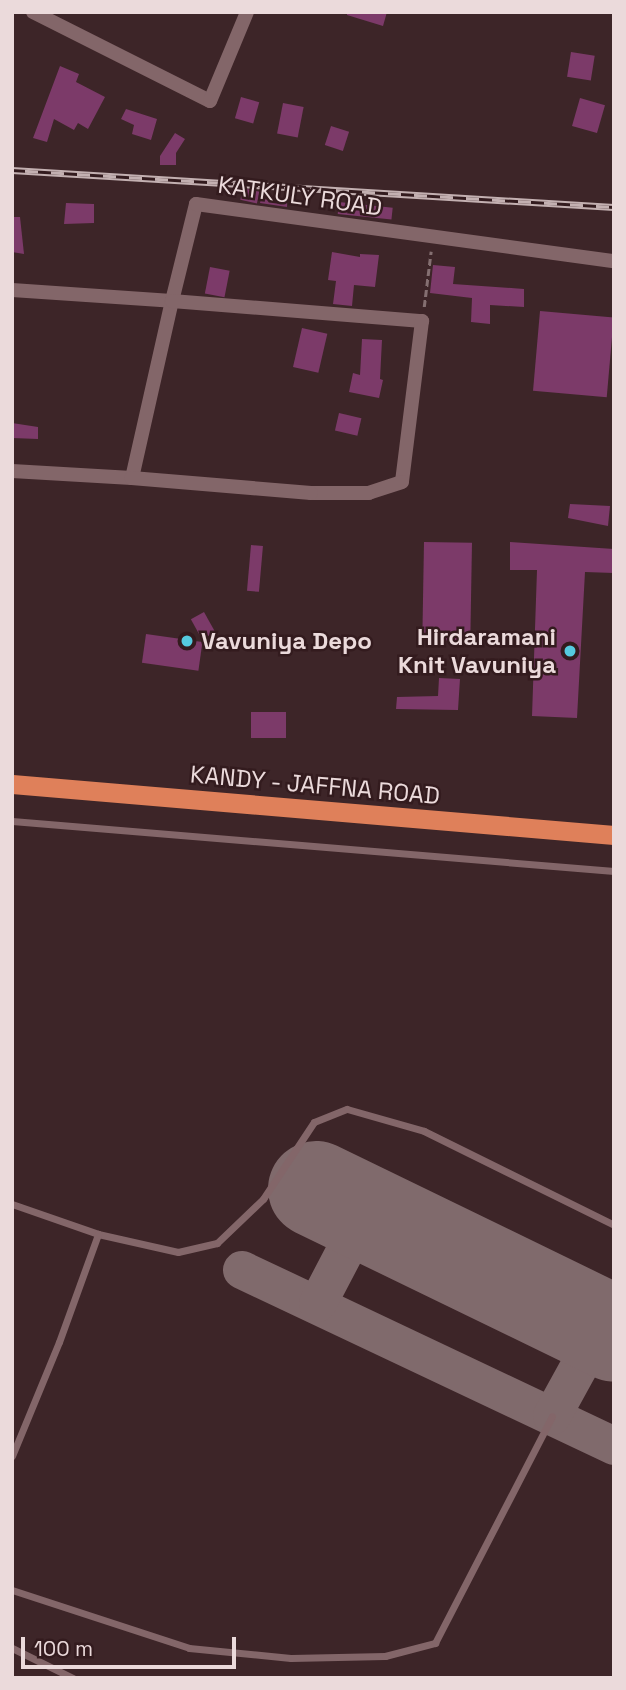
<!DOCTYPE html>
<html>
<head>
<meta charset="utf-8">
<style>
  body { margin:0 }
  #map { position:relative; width:626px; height:1690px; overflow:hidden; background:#3d2528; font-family:"Space Grotesk",sans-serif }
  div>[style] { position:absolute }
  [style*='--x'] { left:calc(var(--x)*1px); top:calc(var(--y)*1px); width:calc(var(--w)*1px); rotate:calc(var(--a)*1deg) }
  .taxiway>* { height:38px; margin:-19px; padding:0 19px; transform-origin:19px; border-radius:19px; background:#806a6c }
  .runway>* { height:96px; margin:-48px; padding:0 48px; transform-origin:48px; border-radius:48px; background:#806a6c }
  .building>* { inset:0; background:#7c3a69; transform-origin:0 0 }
  .path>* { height:2.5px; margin-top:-1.25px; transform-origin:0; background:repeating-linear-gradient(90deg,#846f71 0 7px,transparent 0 10.5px) }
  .service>* { height:7px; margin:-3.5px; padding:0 3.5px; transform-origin:3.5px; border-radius:3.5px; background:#836669 }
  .minor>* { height:14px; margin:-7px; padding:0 7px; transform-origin:7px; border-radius:7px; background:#836669 }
  .trunk>* { height:19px; margin:-9.5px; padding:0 9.5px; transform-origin:9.5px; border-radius:9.5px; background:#df805a }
  .rail>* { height:7px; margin-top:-3.5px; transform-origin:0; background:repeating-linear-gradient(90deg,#331b1e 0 13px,#c3b0b1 0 26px); box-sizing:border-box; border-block:2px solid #c3b0b1 }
  .dots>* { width:19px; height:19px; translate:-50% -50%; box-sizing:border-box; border:4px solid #331b1e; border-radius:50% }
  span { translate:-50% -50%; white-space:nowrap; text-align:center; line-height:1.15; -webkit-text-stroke:5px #331b1e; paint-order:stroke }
  .street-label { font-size:24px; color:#ebdadb }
  .poi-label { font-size:24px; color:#ebdadb; font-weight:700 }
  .right { translate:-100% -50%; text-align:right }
  .left { translate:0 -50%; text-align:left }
  .frame { position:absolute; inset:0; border:14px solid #ebdadb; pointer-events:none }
  .scale { position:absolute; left:21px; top:1637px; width:215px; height:32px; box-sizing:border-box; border:4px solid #ebdadb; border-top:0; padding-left:9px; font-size:21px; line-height:24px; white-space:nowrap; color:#ebdadb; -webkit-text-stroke:5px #331b1e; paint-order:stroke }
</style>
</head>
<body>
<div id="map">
  <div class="taxiway">
    <div style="--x:242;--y:1270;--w:412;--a:25.3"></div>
    <div style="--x:318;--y:1303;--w:102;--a:-62.4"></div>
    <div style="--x:552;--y:1416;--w:102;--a:-61.2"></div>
  </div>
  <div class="runway">
    <div style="--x:316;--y:1189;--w:331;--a:25.9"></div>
  </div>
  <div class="building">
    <div style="clip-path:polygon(347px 12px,387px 12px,383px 26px,347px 15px)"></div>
    <div style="left:571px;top:52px;width:24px;height:25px;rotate:9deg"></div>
    <div style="clip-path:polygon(60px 66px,79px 74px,76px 82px,105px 97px,88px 129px,78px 123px,74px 130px,54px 119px,47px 142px,33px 138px)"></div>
    <div style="left:241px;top:97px;width:19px;height:22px;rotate:16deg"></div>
    <div style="left:580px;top:98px;width:26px;height:29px;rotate:16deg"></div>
    <div style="left:283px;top:103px;width:21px;height:31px;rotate:11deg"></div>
    <div style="clip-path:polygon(126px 109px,157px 119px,151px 140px,132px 134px,134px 125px,121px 119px)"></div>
    <div style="left:331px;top:126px;width:19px;height:20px;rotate:18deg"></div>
    <div style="clip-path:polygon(175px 133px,185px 139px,176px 153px,176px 165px,160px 165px,160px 156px)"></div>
    <div style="left:243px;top:188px;width:17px;height:12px;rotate:13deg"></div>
    <div style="clip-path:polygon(261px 199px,287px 201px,287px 207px,260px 203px)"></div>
    <div style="left:339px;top:202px;width:54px;height:12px;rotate:6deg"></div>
    <div style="clip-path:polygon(66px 203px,94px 204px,94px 223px,64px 224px)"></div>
    <div style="clip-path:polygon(12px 217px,20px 217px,24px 254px,12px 252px)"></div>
    <div style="clip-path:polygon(332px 252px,360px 257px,360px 254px,379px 255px,375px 287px,354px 285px,352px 306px,333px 304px,336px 281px,328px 280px)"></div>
    <div style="clip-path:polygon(433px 265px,455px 267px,453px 284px,524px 289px,524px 307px,490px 305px,490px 324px,471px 322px,472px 298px,430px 293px)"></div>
    <div style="left:210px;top:267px;width:20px;height:27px;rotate:11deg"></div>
    <div style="left:540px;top:311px;width:74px;height:80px;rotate:5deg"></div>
    <div style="left:302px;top:328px;width:26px;height:40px;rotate:13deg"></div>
    <div style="clip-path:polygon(362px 339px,382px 340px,380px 379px,383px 380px,379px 398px,349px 392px,353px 373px,360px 375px)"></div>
    <div style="left:339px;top:413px;width:23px;height:18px;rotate:13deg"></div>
    <div style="clip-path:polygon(12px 423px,38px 427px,38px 439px,12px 438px)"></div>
    <div style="clip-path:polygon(570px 504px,610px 506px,608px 526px,568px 518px)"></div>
    <div style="left:424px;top:542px;width:48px;height:98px;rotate:1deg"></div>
    <div style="clip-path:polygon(510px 542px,614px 549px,614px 573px,585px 572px,577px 718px,532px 716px,537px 570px,510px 570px)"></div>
    <div style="left:251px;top:545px;width:12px;height:46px;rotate:5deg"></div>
    <div style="left:204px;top:612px;width:23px;height:15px;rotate:61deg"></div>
    <div style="left:146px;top:634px;width:57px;height:29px;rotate:8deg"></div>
    <div style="clip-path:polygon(439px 678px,460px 679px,458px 710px,396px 709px,397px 697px,438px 696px)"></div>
    <div style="left:251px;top:712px;width:35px;height:26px"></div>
  </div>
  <div class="path">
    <div style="--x:424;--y:307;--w:56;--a:-82.9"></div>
  </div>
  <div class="service">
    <div style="--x:12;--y:821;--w:604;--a:4.75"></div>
    <div style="--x:12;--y:1204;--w:91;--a:19.2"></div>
    <div style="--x:98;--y:1234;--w:82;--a:12.7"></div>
    <div style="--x:178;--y:1252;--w:40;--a:-13"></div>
    <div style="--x:217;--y:1243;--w:64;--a:-43.7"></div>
    <div style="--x:263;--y:1199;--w:92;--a:-56.5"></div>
    <div style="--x:314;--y:1122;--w:35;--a:-22"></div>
    <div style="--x:347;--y:1109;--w:80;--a:15.9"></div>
    <div style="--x:424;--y:1131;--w:212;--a:26.3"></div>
    <div style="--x:12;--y:1456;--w:123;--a:-67.6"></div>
    <div style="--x:59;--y:1342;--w:115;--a:-70.1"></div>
    <div style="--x:12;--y:1590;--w:186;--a:18.1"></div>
    <div style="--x:189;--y:1648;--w:102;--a:5.6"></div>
    <div style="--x:291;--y:1658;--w:94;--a:-1.2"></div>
    <div style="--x:385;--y:1656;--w:52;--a:-14.6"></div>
    <div style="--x:435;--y:1643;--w:255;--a:-62.7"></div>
    <div style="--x:12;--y:1648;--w:68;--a:26.2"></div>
  </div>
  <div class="minor">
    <div style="--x:33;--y:12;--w:198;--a:26.7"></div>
    <div style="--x:210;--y:101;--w:96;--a:-67.4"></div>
    <div style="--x:12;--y:290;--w:160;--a:3.9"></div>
    <div style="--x:172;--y:301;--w:100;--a:-76.1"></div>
    <div style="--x:196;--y:204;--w:422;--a:7.8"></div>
    <div style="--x:12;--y:471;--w:120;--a:3.3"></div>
    <div style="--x:132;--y:478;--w:181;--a:-77.3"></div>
    <div style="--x:172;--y:301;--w:251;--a:4.6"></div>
    <div style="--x:422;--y:321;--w:162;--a:97.1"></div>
    <div style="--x:402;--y:482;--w:35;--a:162"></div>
    <div style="--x:369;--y:493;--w:58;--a:180"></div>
    <div style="--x:311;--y:493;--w:180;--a:-175.2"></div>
  </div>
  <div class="trunk">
    <div style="--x:12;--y:784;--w:604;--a:4.84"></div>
  </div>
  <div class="rail">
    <div style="--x:12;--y:170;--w:603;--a:3.52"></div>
  </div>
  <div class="dots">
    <div style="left:187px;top:641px;background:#55cadf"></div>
    <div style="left:570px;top:651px;background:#55cadf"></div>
  </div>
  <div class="street-label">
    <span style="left:300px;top:196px;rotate:8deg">KATKULY ROAD</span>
    <span style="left:315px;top:785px;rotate:5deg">KANDY - JAFFNA ROAD</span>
  </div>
  <div class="poi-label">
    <span class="right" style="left:556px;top:651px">Hirdaramani<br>Knit Vavuniya</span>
    <span class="left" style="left:201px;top:641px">Vavuniya Depo</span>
  </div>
  <div class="frame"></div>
  <div class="scale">100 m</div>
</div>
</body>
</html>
